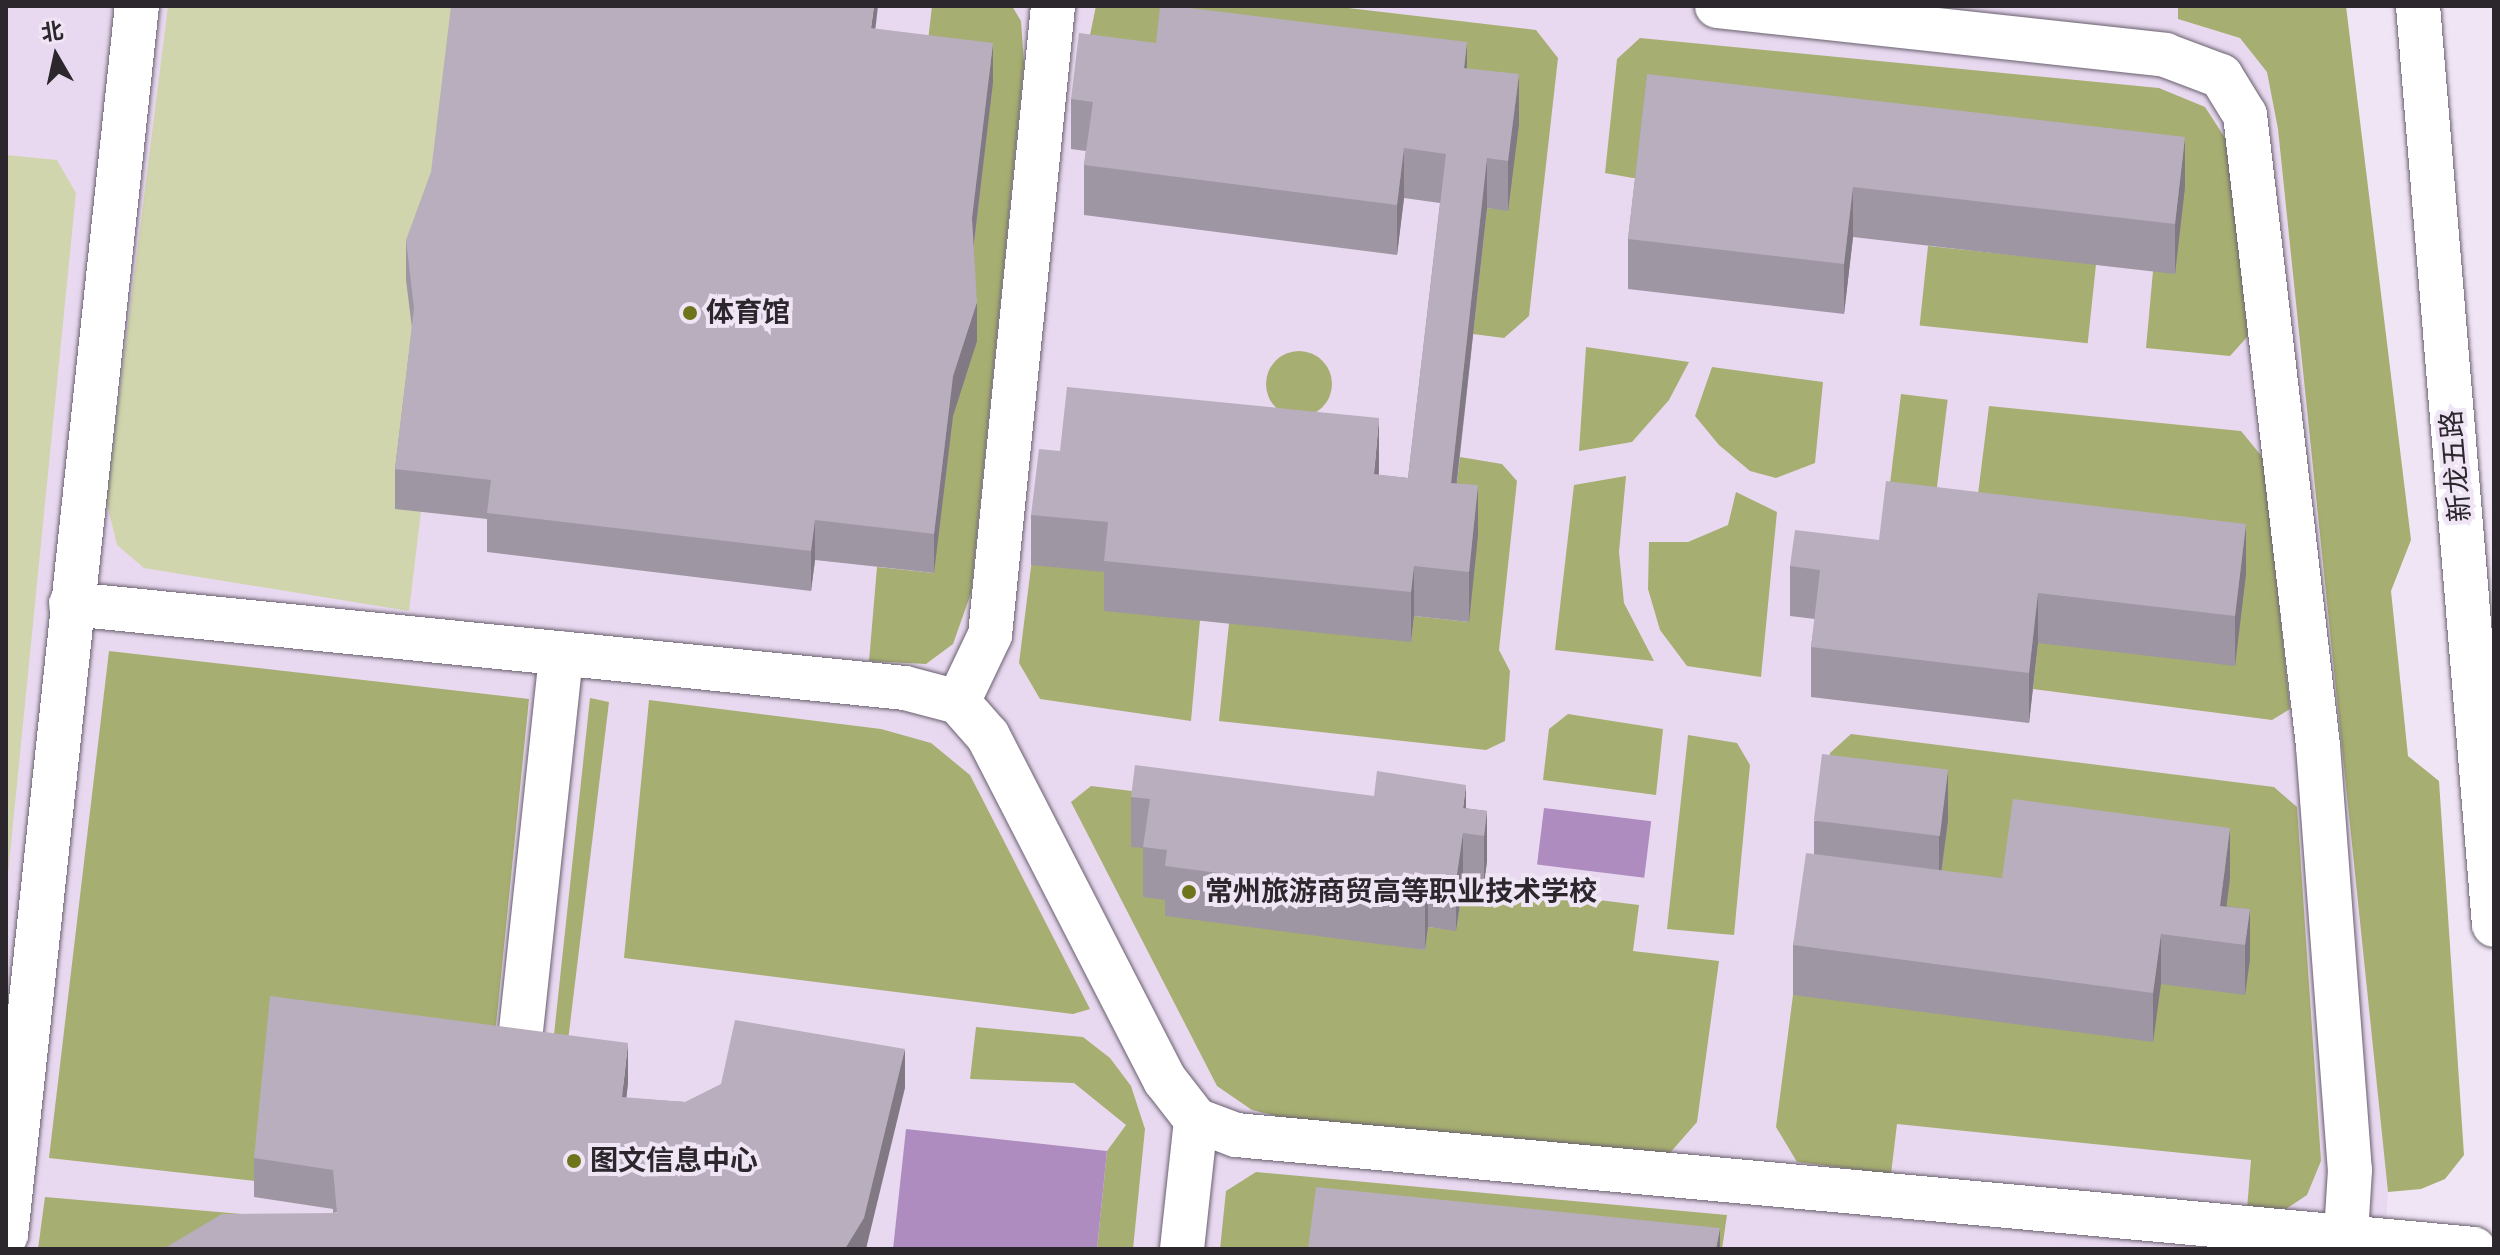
<!DOCTYPE html>
<html>
<head>
<meta charset="utf-8">
<style>
  body { margin:0 }
  #map { position:relative; width:2500px; height:1255px; overflow:hidden; background:#f0e5f5; font-family:Arial,"Noto Sans SC",sans-serif }
  div>[style] { position:absolute }
  [style*='--x'] { left:calc(var(--x)*1px); top:calc(var(--y)*1px); width:calc(var(--w)*1px); rotate:calc(var(--a)*1deg) }
  .built>* { inset:0; background:#e8d9f0 }
  .green>* { inset:0; background:#d0d5ad }
  .forest>* { inset:0; background:#a7ae71; transform-origin:0 0 }
  .round { border-radius:50% }
  .water>* { inset:0; background:#af8cbf; transform-origin:0 0 }
  .roads { filter:drop-shadow(0 0 2px #69606e) drop-shadow(0 0 2px #69606e) }
  .minor>* { height:44px; margin:-22px; padding:0 22px; transform-origin:22px; border-radius:22px; background:#fff }
  .wall>* { inset:0; background:#9e96a3 }
  .shaded-wall>* { inset:0; background:#817a84 }
  .building>* { inset:0; background:#b8aebd; transform-origin:0 0 }
  .dots>* { width:22px; height:22px; translate:-50% -50%; box-sizing:border-box; border:4px solid #f0e5f5; border-radius:50% }
  span { translate:-50% -50%; white-space:nowrap; text-align:center; line-height:1.15; -webkit-text-stroke:8px #f0e5f5; paint-order:stroke }
  .poi-label { font-size:28px; color:#2b272d; font-weight:700 }
  .left { translate:0 -50%; text-align:left }
  .street-label { font-size:28px; color:#2b272d }
  .frame { position:absolute; inset:0; border:8px solid #2b272d; pointer-events:none }
  .north { position:absolute; left:16px; top:16px; width:80px; height:80px; -webkit-text-stroke:6px #f0e5f5; paint-order:stroke; rotate:351deg; font-size:22px; font-weight:700; line-height:32px; text-align:center; color:#2b272d }
  .north::after { content:''; display:block; margin:auto; width:28px; height:36px; background:#2b272d; clip-path:polygon(50% 0,100% 100%,50% 72%,0 100%) }
</style>
</head>
<body>
<div id="map">
  <div class="built">
    <div style="clip-path:polygon(6px 6px,2281px 6px,2388px 1192px,2385px 1249px,6px 1249px)"></div>
  </div>
  <div class="green">
    <div style="clip-path:polygon(168px 6px,488px 6px,414px 347px,395px 508px,421px 511px,409px 611px,144px 568px,117px 545px,106px 500px)"></div>
    <div style="clip-path:polygon(6px 155px,57px 160px,76px 193px,6px 894px)"></div>
  </div>
  <div class="forest">
    <div style="clip-path:polygon(932px 6px,1012px 6px,1021px 21px,1024px 64px,971px 593px,953px 644px,926px 664px,869px 661px,877px 567px,934px 573px,924px 75px)"></div>
    <div style="clip-path:polygon(1096px 6px,1331px 6px,1536px 30px,1558px 58px,1529px 316px,1504px 338px,1473px 334px,1487px 208px,1508px 210px,1080px 83px)"></div>
    <div style="clip-path:polygon(2178px 6px,2346px 6px,2411px 540px,2391px 591px,2408px 756px,2439px 781px,2464px 1155px,2445px 1179px,2421px 1189px,2388px 1192px,2278px 129px,2267px 72px,2240px 38px,2178px 19px)"></div>
    <div style="clip-path:polygon(1640px 38px,2159px 88px,2205px 107px,2229px 144px,2248px 336px,2230px 356px,2146px 348px,2153px 271px,1605px 173px,1617px 59px)"></div>
    <div style="left:1928px;top:246px;width:169px;height:80px;rotate:6deg"></div>
    <div style="clip-path:polygon(1586px 347px,1689px 362px,1669px 400px,1632px 442px,1579px 451px)"></div>
    <div class="round" style="left:1266px;top:351px;width:66px;height:66px"></div>
    <div style="clip-path:polygon(1712px 367px,1823px 382px,1815px 463px,1776px 478px,1750px 471px,1719px 445px,1695px 416px)"></div>
    <div style="left:1901px;top:394px;width:47px;height:138px;rotate:7deg"></div>
    <div style="clip-path:polygon(1989px 406px,2241px 431px,2264px 459px,2290px 709px,2272px 720px,2033px 689px,2038px 643px,1972px 542px)"></div>
    <div style="clip-path:polygon(1460px 457px,1502px 464px,1517px 481px,1499px 650px,1510px 671px,1505px 741px,1486px 750px,1219px 721px,1229px 623px,1411px 641px,1414px 616px,1469px 622px,1451px 532px)"></div>
    <div style="clip-path:polygon(1626px 476px,1619px 552px,1624px 603px,1654px 661px,1555px 650px,1574px 485px)"></div>
    <div style="clip-path:polygon(1736px 492px,1777px 512px,1761px 677px,1687px 666px,1660px 630px,1648px 589px,1649px 542px,1688px 542px,1728px 525px)"></div>
    <div style="clip-path:polygon(1032px 559px,1108px 572px,1200px 620px,1191px 721px,1040px 699px,1019px 663px)"></div>
    <div style="clip-path:polygon(109px 651px,529px 699px,492px 1065px,270px 1036px,255px 1181px,49px 1158px)"></div>
    <div style="clip-path:polygon(590px 698px,609px 702px,564px 1074px,550px 1072px)"></div>
    <div style="clip-path:polygon(649px 700px,881px 729px,931px 743px,970px 775px,1090px 1009px,1073px 1014px,624px 958px)"></div>
    <div style="clip-path:polygon(1568px 714px,1663px 729px,1656px 795px,1543px 780px,1549px 729px)"></div>
    <div style="clip-path:polygon(1851px 734px,2274px 787px,2297px 807px,2321px 1161px,2307px 1195px,2280px 1213px,2247px 1209px,2251px 1160px,1897px 1124px,1891px 1174px,1797px 1162px,1776px 1127px,1793px 995px,2002px 928px,1822px 803px,1830px 753px)"></div>
    <div style="clip-path:polygon(1688px 735px,1737px 743px,1750px 765px,1734px 935px,1667px 929px)"></div>
    <div style="clip-path:polygon(1091px 786px,1377px 821px,1150px 849px,1167px 900px,1425px 950px,1428px 927px,1456px 930px,1463px 883px,1639px 905px,1633px 951px,1719px 961px,1697px 1122px,1669px 1154px,1297px 1121px,1252px 1110px,1217px 1086px,1071px 802px)"></div>
    <div style="clip-path:polygon(976px 1027px,1083px 1037px,1110px 1058px,1131px 1086px,1145px 1129px,1133px 1249px,1097px 1249px,1107px 1151px,1126px 1125px,1074px 1083px,970px 1079px)"></div>
    <div style="clip-path:polygon(1256px 1172px,1727px 1215px,1722px 1249px,1220px 1249px,1226px 1191px)"></div>
    <div style="clip-path:polygon(45px 1197px,334px 1222px,337px 1249px,38px 1249px)"></div>
  </div>
  <div class="water">
    <div style="left:1544px;top:808px;width:108px;height:57px;rotate:7deg"></div>
    <div style="clip-path:polygon(906px 1129px,1107px 1151px,1097px 1249px,893px 1249px)"></div>
  </div>
  <div class="roads">
    <div class="minor">
      <div style="--x:1717;--y:6;--w:451;--a:6.2"></div>
      <div style="--x:2165;--y:55;--w:60;--a:20.6"></div>
      <div style="--x:2221;--y:76;--w:46;--a:58.4"></div>
      <div style="--x:2245;--y:115;--w:635;--a:83.4"></div>
      <div style="--x:2318;--y:746;--w:425;--a:85.7"></div>
      <div style="--x:2350;--y:1170;--w:79;--a:93.6"></div>
      <div style="--x:2418;--y:6;--w:922;--a:85.27"></div>
      <div style="--x:71;--y:604;--w:838;--a:5.75"></div>
      <div style="--x:905;--y:688;--w:55;--a:14.8"></div>
      <div style="--x:958;--y:702;--w:45;--a:48.6"></div>
      <div style="--x:988;--y:736;--w:387;--a:62.8"></div>
      <div style="--x:1165;--y:1080;--w:51;--a:52.2"></div>
      <div style="--x:1196;--y:1120;--w:43;--a:20.6"></div>
      <div style="--x:1236;--y:1135;--w:1243;--a:5.26"></div>
      <div style="--x:958;--y:702;--w:74;--a:-64.5"></div>
      <div style="--x:990;--y:635;--w:632;--a:-84.28"></div>
      <div style="--x:517;--y:1068;--w:417;--a:-83.9"></div>
      <div style="--x:6;--y:1235;--w:1236;--a:-83.92"></div>
      <div style="--x:1182;--y:1249;--w:130;--a:-83.8"></div>
    </div>
  </div>
  <div class="wall">
    <div style="clip-path:polygon(876px 29px,993px 82px,974px 245px,977px 341px,953px 416px,934px 573px,815px 560px,811px 591px,487px 552px,487px 519px,395px 509px,395px 469px,412px 328px,406px 280px,406px 240px)"></div>
    <div style="clip-path:polygon(1156px 43px,1467px 68px,1519px 124px,1508px 211px,1487px 208px,1457px 483px,1478px 535px,1469px 622px,1414px 616px,1411px 642px,1104px 611px,1104px 572px,1031px 565px,1031px 515px,1060px 451px,1379px 468px,1379px 475px,1408px 478px,1440px 203px,1404px 198px,1397px 255px,1084px 215px,1084px 165px,1086px 151px,1071px 149px,1071px 99px)"></div>
    <div style="clip-path:polygon(1647px 74px,2185px 187px,2175px 274px,1853px 237px,1844px 314px,1628px 289px,1628px 239px)"></div>
    <div style="clip-path:polygon(1879px 540px,2246px 574px,2235px 666px,2038px 643px,2029px 723px,1811px 697px,1811px 647px,1815px 619px,1790px 616px,1790px 566px)"></div>
    <div style="clip-path:polygon(1374px 796px,1487px 811px,1487px 861px,1484px 885px,1463px 883px,1456px 931px,1428px 927px,1425px 950px,1165px 916px,1165px 900px,1143px 897px,1143px 848px,1131px 847px,1131px 797px)"></div>
    <div style="clip-path:polygon(1948px 820px,1942px 871px,2002px 878px,2230px 878px,2226px 906px,2250px 909px,2250px 959px,2245px 995px,2161px 984px,2153px 1042px,1793px 995px,1793px 945px,1814px 854px,1814px 821px)"></div>
    <div style="clip-path:polygon(628px 1083px,626px 1098px,685px 1102px,905px 1088px,333px 1213px,333px 1209px,254px 1197px,254px 1158px)"></div>
  </div>
  <div class="shaded-wall">
    <div style="clip-path:polygon(874px 6px,878px 6px,871px 67px,871px 28px)"></div>
    <div style="clip-path:polygon(1467px 42px,1467px 92px,1464px 68px)"></div>
    <div style="clip-path:polygon(993px 43px,993px 82px,972px 258px,972px 218px)"></div>
    <div style="clip-path:polygon(1519px 74px,1519px 124px,1508px 211px,1508px 161px)"></div>
    <div style="clip-path:polygon(2185px 137px,2185px 187px,2175px 274px,2175px 224px)"></div>
    <div style="clip-path:polygon(1404px 148px,1404px 198px,1397px 255px,1397px 205px)"></div>
    <div style="clip-path:polygon(1487px 158px,1487px 208px,1451px 532px,1451px 483px)"></div>
    <div style="clip-path:polygon(1853px 187px,1853px 237px,1844px 314px,1844px 264px)"></div>
    <div style="clip-path:polygon(977px 302px,977px 341px,953px 416px,934px 573px,934px 534px,953px 376px)"></div>
    <div style="clip-path:polygon(1379px 418px,1379px 468px,1374px 524px,1374px 474px)"></div>
    <div style="clip-path:polygon(1478px 485px,1478px 535px,1469px 622px,1469px 572px)"></div>
    <div style="clip-path:polygon(815px 520px,815px 560px,811px 591px,811px 551px)"></div>
    <div style="clip-path:polygon(2246px 524px,2246px 574px,2235px 666px,2235px 616px)"></div>
    <div style="clip-path:polygon(1414px 566px,1414px 616px,1411px 642px,1411px 592px)"></div>
    <div style="clip-path:polygon(2038px 593px,2038px 643px,2029px 723px,2029px 673px)"></div>
    <div style="clip-path:polygon(1948px 770px,1948px 820px,1939px 887px,1939px 837px)"></div>
    <div style="clip-path:polygon(1466px 785px,1466px 833px,1463px 808px)"></div>
    <div style="clip-path:polygon(1487px 811px,1487px 861px,1484px 885px,1484px 836px)"></div>
    <div style="clip-path:polygon(2230px 828px,2230px 878px,2222px 942px,2220px 906px)"></div>
    <div style="clip-path:polygon(1463px 833px,1463px 883px,1456px 931px,1456px 881px)"></div>
    <div style="clip-path:polygon(1428px 877px,1428px 927px,1425px 950px,1425px 900px)"></div>
    <div style="clip-path:polygon(2250px 909px,2250px 959px,2245px 995px,2245px 945px)"></div>
    <div style="clip-path:polygon(2161px 934px,2161px 984px,2153px 1042px,2153px 993px)"></div>
    <div style="clip-path:polygon(628px 1043px,628px 1083px,622px 1137px,622px 1097px)"></div>
    <div style="clip-path:polygon(905px 1049px,905px 1088px,866px 1249px,845px 1249px)"></div>
    <div style="clip-path:polygon(1720px 1228px,1720px 1249px,1716px 1249px)"></div>
  </div>
  <div class="building">
    <div style="clip-path:polygon(451px 6px,874px 6px,871px 28px,993px 43px,972px 218px,977px 302px,953px 376px,934px 534px,815px 520px,811px 551px,487px 513px,491px 480px,395px 469px,414px 308px,406px 240px,431px 172px)"></div>
    <div style="clip-path:polygon(1160px 6px,1174px 6px,1467px 42px,1464px 68px,1519px 74px,1508px 161px,1487px 158px,1451px 483px,1478px 485px,1469px 572px,1414px 566px,1411px 592px,1104px 561px,1108px 522px,1031px 515px,1039px 449px,1060px 451px,1067px 387px,1379px 418px,1374px 474px,1408px 478px,1446px 154px,1404px 148px,1397px 205px,1084px 165px,1093px 102px,1071px 99px,1079px 33px,1156px 43px)"></div>
    <div style="clip-path:polygon(1647px 74px,2185px 137px,2175px 224px,1853px 187px,1844px 264px,1628px 239px)"></div>
    <div style="clip-path:polygon(1886px 481px,2246px 524px,2235px 616px,2038px 593px,2029px 673px,1811px 647px,1820px 570px,1790px 566px,1795px 530px,1879px 540px)"></div>
    <div style="left:1822px;top:754px;width:127px;height:67px;rotate:7deg"></div>
    <div style="clip-path:polygon(1135px 765px,1374px 796px,1377px 771px,1466px 785px,1463px 808px,1487px 811px,1484px 836px,1463px 833px,1456px 881px,1428px 877px,1425px 900px,1165px 866px,1167px 850px,1143px 847px,1150px 799px,1131px 797px)"></div>
    <div style="clip-path:polygon(2013px 799px,2230px 828px,2220px 906px,2250px 909px,2245px 945px,2161px 934px,2153px 993px,1793px 945px,1806px 853px,2002px 878px)"></div>
    <div style="clip-path:polygon(270px 996px,628px 1043px,622px 1097px,685px 1102px,721px 1084px,735px 1020px,905px 1049px,864px 1218px,845px 1249px,163px 1249px,222px 1214px,337px 1213px,333px 1170px,254px 1158px)"></div>
    <div style="clip-path:polygon(1316px 1187px,1720px 1228px,1716px 1249px,1308px 1249px)"></div>
  </div>
  <div class="dots">
    <div style="left:690px;top:313px;background:#6e741c"></div>
    <div style="left:1189px;top:892px;background:#6e741c"></div>
    <div style="left:574px;top:1161px;background:#6e741c"></div>
  </div>
  <div class="poi-label">
    <span class="left" style="left:706px;top:313px">体育馆</span>
    <span class="left" style="left:1205px;top:892px">常州旅游商贸高等职业技术学校</span>
    <span class="left" style="left:590px;top:1161px">图文信息中心</span>
  </div>
  <div class="street-label">
    <span style="left:2456px;top:466px;rotate:-95deg">新龙五路</span>
  </div>
  <div class="frame"></div>
  <div class="north">北</div>
</div>
</body>
</html>
